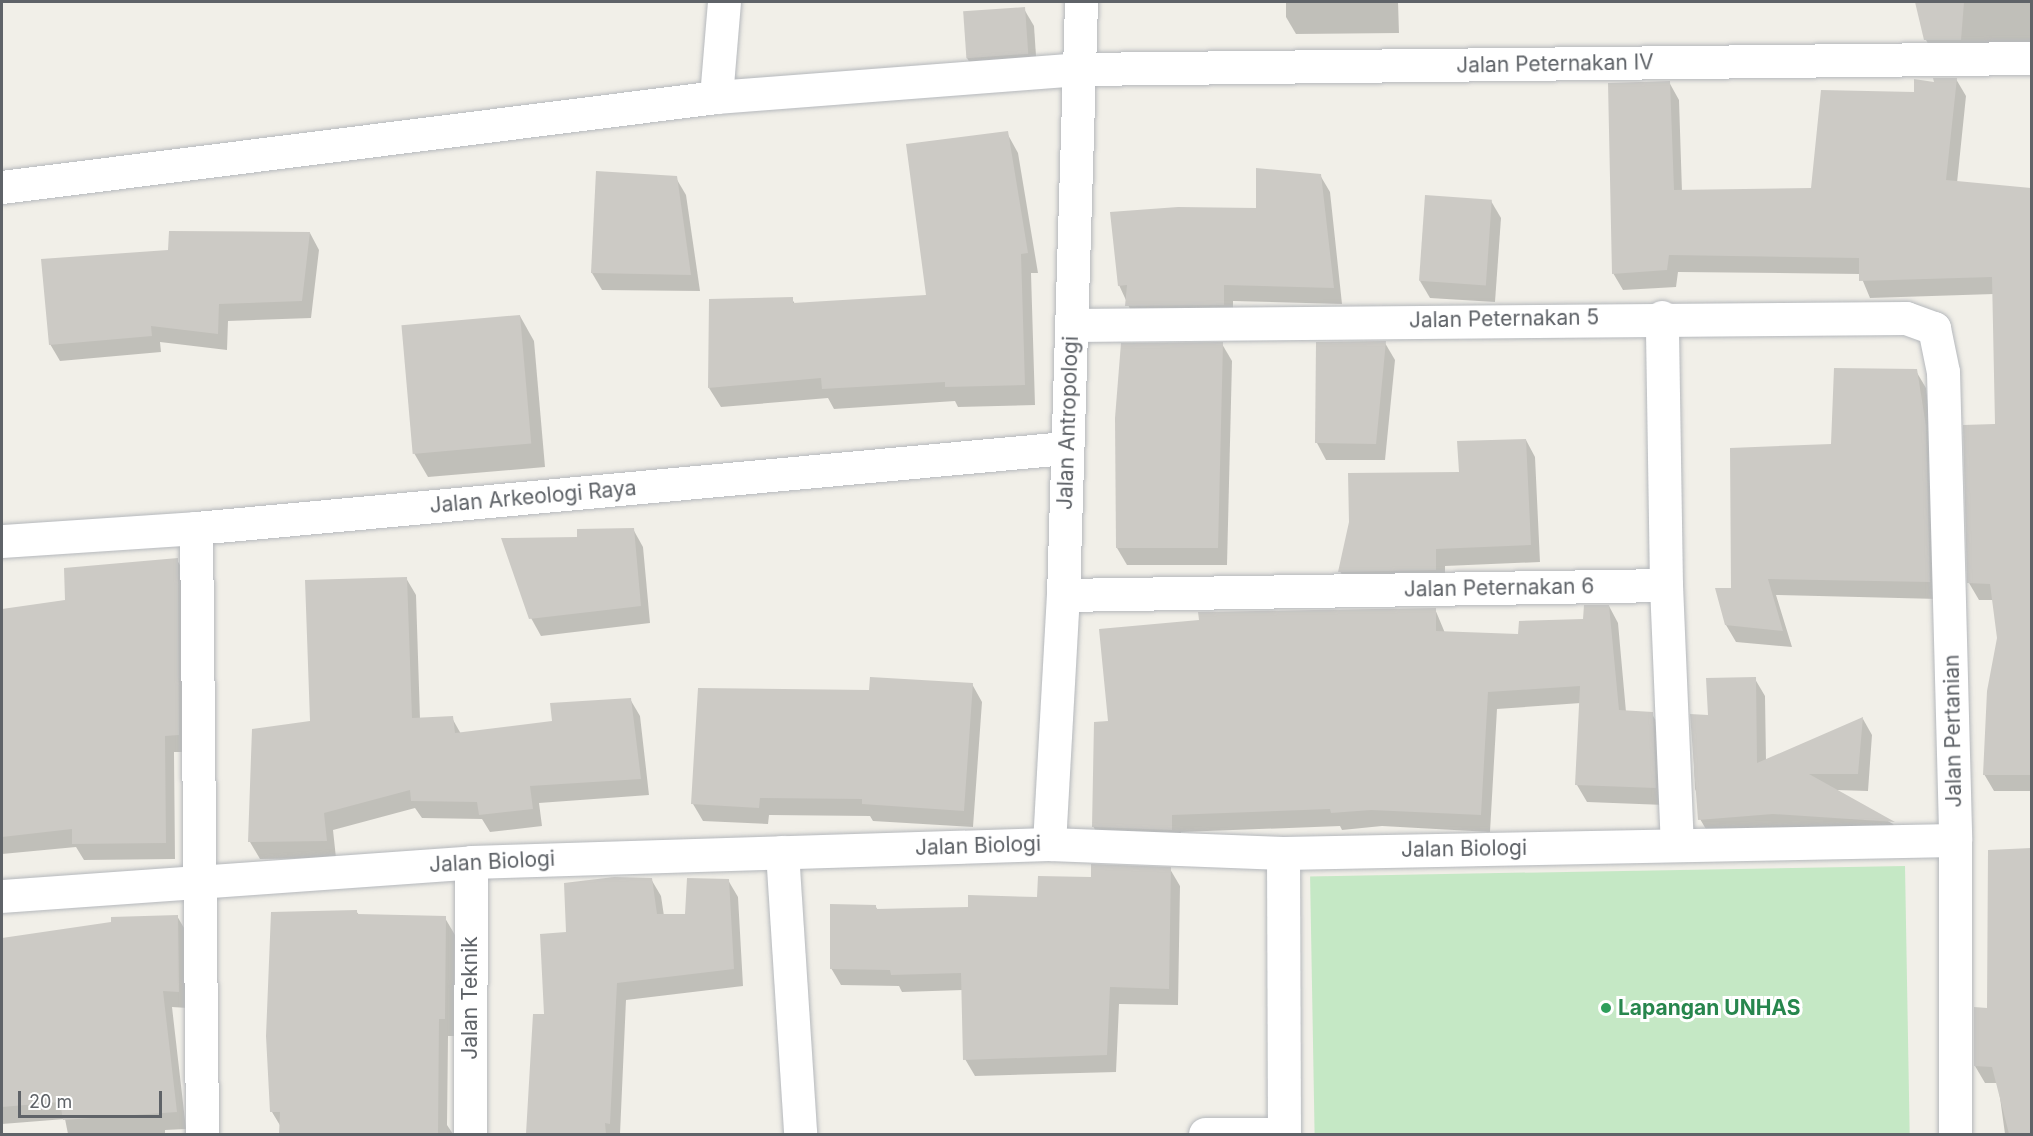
<!DOCTYPE html>
<html>
<head>
<meta charset="utf-8">
<style>
  body { margin:0 }
  #map { position:relative; width:2033px; height:1136px; overflow:hidden; background:#f1efe8; font-family:Inter,sans-serif }
  div>[style] { position:absolute }
  [style*='--x'] { left:calc(var(--x)*1px); top:calc(var(--y)*1px); width:calc(var(--w)*1px); rotate:calc(var(--a)*1deg) }
  .green>* { inset:0; background:#c5e8c5; transform-origin:0 0 }
  .shadow>* { inset:0; background:#0003 }
  .building>* { inset:0; background:#cccac5; transform-origin:0 0 }
  .roads { filter:drop-shadow(0 0 2px #b5b8bc) drop-shadow(0 0 2px #b5b8bc) }
  .street>* { height:33px; margin:-16.5px; padding:0 16.5px; transform-origin:16.5px; border-radius:16.5px; background:#fff }
  .dots>* { width:16px; height:16px; translate:-50% -50%; box-sizing:border-box; border:3px solid #fff; border-radius:50% }
  span { translate:-50% -50%; white-space:nowrap; text-align:center; line-height:1.15; -webkit-text-stroke:6px #fff; paint-order:stroke }
  .street-label { font-size:21px; color:#5f6368 }
  .leisure-label { font-size:21px; color:#27864d; font-weight:700 }
  .left { translate:0 -50%; text-align:left }
  .frame { position:absolute; inset:0; border:3px solid #5f6368; pointer-events:none }
  .scale { position:absolute; left:18px; top:1091px; width:144px; height:27px; box-sizing:border-box; border:3px solid #5f6368; border-top:0; padding-left:8px; font-size:18px; line-height:21px; white-space:nowrap; color:#5f6368; -webkit-text-stroke:4px #fff; paint-order:stroke }
</style>
</head>
<body>
<div id="map">
  <div class="green">
    <div style="left:1905px;top:866px;width:268px;height:595px;rotate:89deg"></div>
  </div>
  <div class="shadow">
    <div style="clip-path:polygon(1286px 2px,1398px 2px,1399px 33px,1296px 34px,1286px 17px)"></div>
    <div style="clip-path:polygon(1917px 2px,2032px 2px,2032px 57px,1940px 65px,1926px 40px)"></div>
    <div style="clip-path:polygon(1024px 9px,1034px 26px,1037px 71px,977px 75px,967px 58px)"></div>
    <div style="clip-path:polygon(1956px 79px,1966px 96px,1957px 183px,2032px 190px,2032px 791px,1994px 791px,1984px 774px,1998px 638px,1994px 600px,1979px 600px,1969px 583px,1997px 425px,1994px 294px,1870px 298px,1860px 274px,1678px 272px,1676px 287px,1623px 290px,1613px 273px,1669px 82px,1679px 100px,1682px 192px,1812px 190px,1915px 94px)"></div>
    <div style="clip-path:polygon(1007px 133px,1018px 153px,1038px 273px,1031px 273px,1035px 405px,958px 407px,955px 401px,834px 409px,828px 398px,721px 407px,709px 388px,792px 299px,795px 304px,928px 296px)"></div>
    <div style="clip-path:polygon(1320px 175px,1330px 192px,1342px 304px,1233px 301px,1233px 322px,1136px 322px,1119px 285px)"></div>
    <div style="clip-path:polygon(676px 178px,686px 195px,700px 291px,602px 290px,592px 273px)"></div>
    <div style="clip-path:polygon(1491px 201px,1501px 218px,1495px 302px,1430px 298px,1420px 281px)"></div>
    <div style="clip-path:polygon(310px 233px,319px 250px,311px 318px,228px 321px,227px 350px,160px 342px,161px 352px,60px 361px,50px 344px)"></div>
    <div style="clip-path:polygon(520px 316px,534px 341px,545px 467px,428px 477px,414px 453px)"></div>
    <div style="clip-path:polygon(1318px 343px,1385px 343px,1395px 360px,1385px 460px,1326px 460px,1317px 443px)"></div>
    <div style="clip-path:polygon(1222px 344px,1232px 361px,1227px 565px,1127px 565px,1117px 548px,1116px 418px)"></div>
    <div style="clip-path:polygon(1916px 371px,1926px 388px,1933px 445px,1939px 599px,1776px 595px,1792px 647px,1736px 642px,1726px 625px,1732px 590px,1832px 445px)"></div>
    <div style="clip-path:polygon(1526px 440px,1535px 457px,1540px 562px,1445px 566px,1445px 587px,1349px 588px,1340px 571px,1460px 474px)"></div>
    <div style="clip-path:polygon(633px 529px,643px 547px,650px 623px,541px 636px,531px 618px,578px 538px)"></div>
    <div style="clip-path:polygon(177px 560px,187px 577px,188px 752px,174px 752px,175px 859px,84px 860px,76px 847px,2px 854px,2px 611px,66px 602px)"></div>
    <div style="clip-path:polygon(406px 578px,416px 595px,420px 719px,452px 718px,461px 734px,554px 723px,630px 699px,640px 716px,649px 795px,539px 803px,542px 826px,490px 832px,482px 819px,422px 818px,415px 808px,333px 830px,336px 858px,260px 859px,250px 842px,312px 722px)"></div>
    <div style="clip-path:polygon(1609px 606px,1618px 623px,1626px 712px,1652px 714px,1662px 731px,1665px 805px,1587px 802px,1577px 785px,1581px 703px,1497px 709px,1490px 832px,1382px 826px,1342px 830px,1340px 826px,1181px 832px,1181px 847px,1103px 844px,1093px 826px,1109px 723px,1435px 609px,1445px 633px,1520px 636px,1585px 620px)"></div>
    <div style="clip-path:polygon(1755px 679px,1765px 696px,1766px 761px,1863px 719px,1872px 735px,1868px 791px,1836px 790px,1893px 824px,1902px 839px,1710px 836px,1700px 819px,1700px 799px,1695px 789px,1692px 716px,1710px 717px)"></div>
    <div style="clip-path:polygon(972px 684px,982px 702px,973px 827px,873px 821px,870px 816px,769px 815px,768px 824px,703px 821px,693px 804px,871px 692px)"></div>
    <div style="clip-path:polygon(2032px 850px,2032px 1134px,2005px 1134px,1998px 1083px,1985px 1083px,1975px 1066px,1988px 1009px,1989px 851px)"></div>
    <div style="clip-path:polygon(1170px 869px,1180px 886px,1178px 1005px,1119px 1004px,1116px 1072px,975px 1076px,965px 1059px,963px 990px,902px 992px,899px 986px,841px 985px,831px 968px,876px 907px,878px 911px,969px 908px,1039px 898px,1092px 878px)"></div>
    <div style="clip-path:polygon(651px 879px,661px 896px,664px 916px,686px 915px,728px 880px,738px 897px,743px 986px,626px 1000px,620px 1134px,528px 1134px,535px 1015px,546px 1016px,567px 934px)"></div>
    <div style="clip-path:polygon(356px 911px,359px 915px,445px 918px,455px 935px,454px 1036px,448px 1036px,447px 1125px,453px 1134px,280px 1134px,281px 1127px,272px 1112px)"></div>
    <div style="clip-path:polygon(177px 916px,187px 933px,188px 1008px,172px 1007px,186px 1129px,165px 1130px,165px 1134px,68px 1134px,65px 1119px,2px 1124px,2px 940px)"></div>
  </div>
  <div class="building">
    <div style="clip-path:polygon(1915px 2px,1964px 2px,1961px 40px,1924px 40px)"></div>
    <div style="left:1025px;top:7px;width:47px;height:62px;rotate:86deg"></div>
    <div style="clip-path:polygon(1933px 78px,1957px 78px,1946px 180px,2031px 188px,2031px 775px,1983px 775px,1987px 691px,1997px 638px,1990px 584px,1967px 583px,1963px 425px,1995px 424px,1992px 277px,1859px 281px,1859px 258px,1669px 255px,1667px 270px,1612px 274px,1608px 83px,1670px 81px,1674px 190px,1811px 188px,1821px 90px,1914px 92px,1914px 79px,1934px 82px)"></div>
    <div style="clip-path:polygon(1008px 131px,1028px 253px,1021px 254px,1025px 385px,945px 387px,945px 382px,822px 389px,821px 378px,708px 388px,709px 299px,793px 297px,793px 303px,926px 295px,906px 144px)"></div>
    <div style="clip-path:polygon(1256px 168px,1321px 174px,1334px 288px,1224px 285px,1224px 305px,1125px 306px,1127px 285px,1118px 286px,1110px 212px,1178px 207px,1256px 208px)"></div>
    <div style="clip-path:polygon(596px 171px,677px 176px,691px 275px,591px 273px)"></div>
    <div style="left:1425px;top:195px;width:67px;height:86px;rotate:4deg"></div>
    <div style="clip-path:polygon(169px 231px,310px 232px,302px 301px,219px 304px,218px 334px,151px 326px,152px 336px,49px 345px,41px 259px,168px 250px)"></div>
    <div style="left:520px;top:315px;width:129px;height:119px;rotate:85deg"></div>
    <div style="clip-path:polygon(1386px 341px,1376px 444px,1315px 443px,1316px 342px)"></div>
    <div style="clip-path:polygon(1223px 342px,1218px 548px,1116px 548px,1115px 418px,1121px 343px)"></div>
    <div style="clip-path:polygon(1834px 368px,1917px 369px,1926px 426px,1930px 582px,1768px 579px,1783px 631px,1725px 625px,1715px 588px,1731px 588px,1730px 448px,1831px 444px)"></div>
    <div style="clip-path:polygon(1526px 439px,1531px 545px,1436px 549px,1436px 570px,1338px 572px,1349px 522px,1348px 473px,1459px 472px,1457px 441px)"></div>
    <div style="clip-path:polygon(634px 528px,641px 606px,529px 619px,501px 538px,577px 537px,577px 529px)"></div>
    <div style="clip-path:polygon(178px 558px,179px 735px,165px 736px,166px 843px,72px 844px,72px 829px,2px 837px,2px 609px,65px 600px,64px 568px)"></div>
    <div style="clip-path:polygon(407px 577px,412px 718px,453px 716px,455px 733px,552px 721px,550px 703px,631px 698px,641px 779px,530px 786px,533px 809px,479px 815px,477px 802px,411px 801px,410px 790px,324px 813px,327px 841px,248px 842px,252px 729px,310px 721px,305px 580px)"></div>
    <div style="clip-path:polygon(1584px 605px,1609px 605px,1619px 710px,1653px 712px,1656px 788px,1575px 785px,1580px 686px,1488px 692px,1481px 815px,1371px 810px,1331px 813px,1330px 809px,1172px 815px,1172px 830px,1092px 827px,1094px 722px,1108px 721px,1099px 629px,1199px 620px,1198px 612px,1436px 608px,1436px 631px,1518px 634px,1519px 621px,1583px 619px)"></div>
    <div style="clip-path:polygon(870px 677px,973px 683px,964px 811px,862px 804px,862px 799px,760px 798px,759px 808px,691px 804px,698px 688px,869px 690px)"></div>
    <div style="clip-path:polygon(1756px 677px,1757px 763px,1863px 717px,1858px 774px,1809px 774px,1895px 822px,1773px 814px,1698px 820px,1690px 714px,1708px 715px,1706px 678px)"></div>
    <div style="clip-path:polygon(2031px 848px,2031px 1134px,2009px 1134px,1992px 1067px,1974px 1066px,1974px 1007px,1987px 1008px,1988px 850px)"></div>
    <div style="clip-path:polygon(1091px 864px,1171px 867px,1169px 989px,1110px 987px,1107px 1055px,963px 1060px,961px 973px,891px 975px,890px 970px,830px 969px,830px 904px,876px 905px,876px 909px,968px 907px,968px 895px,1037px 897px,1038px 876px,1091px 877px)"></div>
    <div style="clip-path:polygon(614px 877px,652px 878px,657px 914px,685px 914px,687px 878px,729px 879px,734px 969px,617px 983px,610px 1124px,605px 1123px,606px 1134px,526px 1134px,533px 1014px,544px 1014px,540px 934px,566px 932px,564px 883px)"></div>
    <div style="clip-path:polygon(357px 910px,357px 914px,446px 916px,445px 1019px,439px 1019px,438px 1134px,279px 1134px,280px 1112px,270px 1112px,266px 1036px,271px 912px)"></div>
    <div style="clip-path:polygon(178px 915px,179px 992px,163px 991px,177px 1112px,63px 1120px,60px 1102px,2px 1107px,2px 938px,111px 922px,111px 917px)"></div>
  </div>
  <div class="roads">
    <div class="street">
      <div style="--x:716;--y:97;--w:95;--a:-85.2"></div>
      <div style="--x:2;--y:187;--w:720;--a:-7.18"></div>
      <div style="--x:716;--y:97;--w:363;--a:-4.4"></div>
      <div style="--x:1078;--y:69;--w:954;--a:-0.66"></div>
      <div style="--x:1071;--y:325;--w:835;--a:-0.48"></div>
      <div style="--x:1906;--y:318;--w:30;--a:20"></div>
      <div style="--x:1934;--y:328;--w:45;--a:78.4"></div>
      <div style="--x:1943;--y:372;--w:468;--a:88.5"></div>
      <div style="--x:1955;--y:840;--w:294;--a:90"></div>
      <div style="--x:196;--y:528;--w:606;--a:89.43"></div>
      <div style="--x:2;--y:541;--w:194;--a:-3.8"></div>
      <div style="--x:196;--y:528;--w:873;--a:-5.26"></div>
      <div style="--x:1666;--y:585;--w:260;--a:87.6"></div>
      <div style="--x:1063;--y:595;--w:603;--a:-0.95"></div>
      <div style="--x:1666;--y:585;--w:268;--a:-90.9"></div>
      <div style="--x:1049;--y:844;--w:249;--a:-86.8"></div>
      <div style="--x:1063;--y:595;--w:593;--a:-88.26"></div>
      <div style="--x:782;--y:852;--w:283;--a:86.3"></div>
      <div style="--x:1283;--y:853;--w:281;--a:89.8"></div>
      <div style="--x:2;--y:896;--w:470;--a:-4.1"></div>
      <div style="--x:471;--y:862;--w:578;--a:-1.78"></div>
      <div style="--x:1049;--y:844;--w:234;--a:2.2"></div>
      <div style="--x:1283;--y:853;--w:672;--a:-1.11"></div>
      <div style="--x:470;--y:1134;--w:272;--a:-89.8"></div>
      <div style="--x:1205;--y:1134;--w:79;--a:0"></div>
    </div>
  </div>
  <div class="dots">
    <div style="left:1606px;top:1008px;background:#2e9e5b"></div>
  </div>
  <div class="street-label">
    <span style="left:1555px;top:64px;rotate:-1deg">Jalan Peternakan IV</span>
    <span style="left:1504px;top:319px;rotate:-1deg">Jalan Peternakan 5</span>
    <span style="left:1068px;top:423px;rotate:-88deg">Jalan Antropologi</span>
    <span style="left:533px;top:497px;rotate:-5deg">Jalan Arkeologi Raya</span>
    <span style="left:1499px;top:588px;rotate:-1deg">Jalan Peternakan 6</span>
    <span style="left:1953px;top:731px;rotate:-91deg">Jalan Pertanian</span>
    <span style="left:978px;top:846px;rotate:-2deg">Jalan Biologi</span>
    <span style="left:1464px;top:849px;rotate:-1deg">Jalan Biologi</span>
    <span style="left:492px;top:862px;rotate:-3deg">Jalan Biologi</span>
    <span style="left:470px;top:998px;rotate:-90deg">Jalan Teknik</span>
  </div>
  <div class="leisure-label">
    <span class="left" style="left:1618px;top:1008px">Lapangan UNHAS</span>
  </div>
  <div class="frame"></div>
  <div class="scale">20 m</div>
</div>
</body>
</html>
